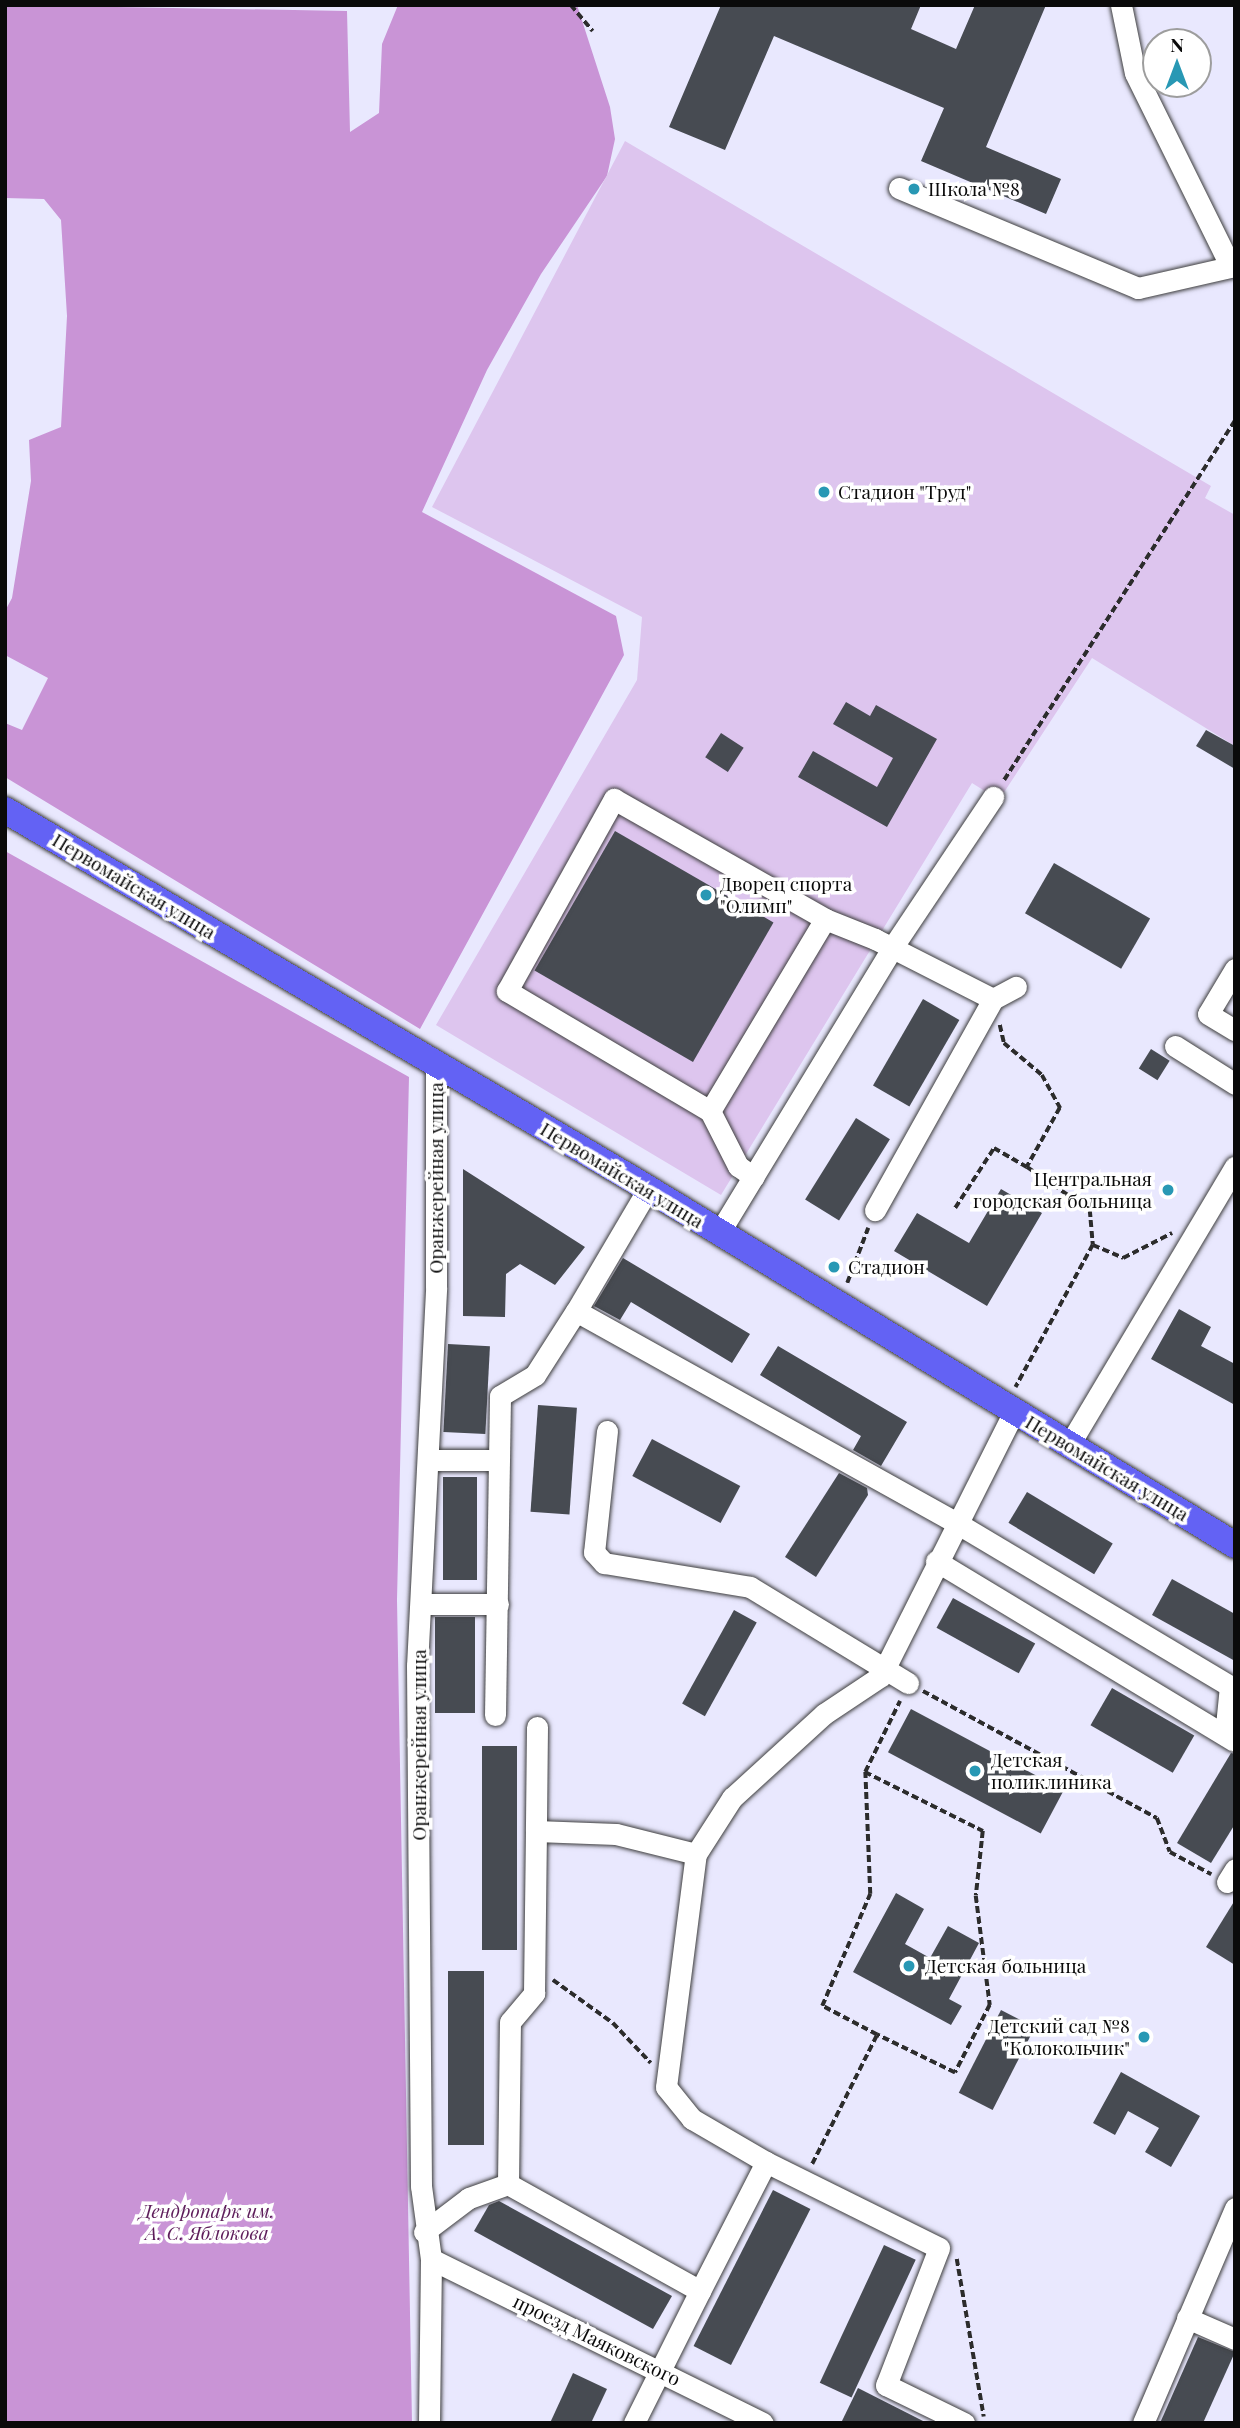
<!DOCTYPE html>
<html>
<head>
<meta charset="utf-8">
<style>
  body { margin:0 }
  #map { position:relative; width:1240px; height:2428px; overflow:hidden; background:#e9e8fe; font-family:"Playfair Display",serif }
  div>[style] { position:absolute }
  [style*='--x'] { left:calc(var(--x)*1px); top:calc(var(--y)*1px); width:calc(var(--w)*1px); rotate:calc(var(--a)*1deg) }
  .forest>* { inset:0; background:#c994d6 }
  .pitch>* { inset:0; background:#ddc5ee }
  .building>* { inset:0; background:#474b52; transform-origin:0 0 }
  .path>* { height:3.5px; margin-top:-1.75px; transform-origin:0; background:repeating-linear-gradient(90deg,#2c2c2c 0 7px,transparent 0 10.5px) }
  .roads { filter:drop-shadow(0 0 2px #3d3d3d) drop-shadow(0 0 2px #3d3d3d) }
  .minor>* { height:21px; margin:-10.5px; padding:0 10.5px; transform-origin:10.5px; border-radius:10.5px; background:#fff }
  .major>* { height:26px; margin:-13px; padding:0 13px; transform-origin:13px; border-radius:13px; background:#6362f4 }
  .dots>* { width:19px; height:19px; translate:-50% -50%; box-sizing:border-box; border:4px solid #fff; border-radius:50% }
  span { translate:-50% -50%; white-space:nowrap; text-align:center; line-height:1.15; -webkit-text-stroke:7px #fff; paint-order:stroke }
  .poi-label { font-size:19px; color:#0a0a0a }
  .left { translate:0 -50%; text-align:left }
  .right { translate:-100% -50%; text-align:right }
  .street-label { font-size:19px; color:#0a0a0a }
  .park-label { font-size:19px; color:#5e1e5b; font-style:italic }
  .frame { position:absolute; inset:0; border:7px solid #0a0a0a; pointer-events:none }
  .north { position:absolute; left:1142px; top:28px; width:70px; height:70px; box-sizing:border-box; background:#fff; border:2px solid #9d9d9d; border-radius:50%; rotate:0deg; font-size:19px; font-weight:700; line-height:28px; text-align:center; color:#0a0a0a }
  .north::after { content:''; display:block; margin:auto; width:24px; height:32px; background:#2898b4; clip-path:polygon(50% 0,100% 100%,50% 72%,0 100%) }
</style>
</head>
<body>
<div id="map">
  <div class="forest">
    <div style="clip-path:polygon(5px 5px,347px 11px,350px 132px,379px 113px,382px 44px,398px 5px,577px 5px,610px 107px,615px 139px,607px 176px,541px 274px,487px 370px,422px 512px,616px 616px,624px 655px,420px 1029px,5px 777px,5px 723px,22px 730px,48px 678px,5px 655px,5px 611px,12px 598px,31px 481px,29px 440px,61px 427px,67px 316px,61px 220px,44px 199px,5px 198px)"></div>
    <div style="clip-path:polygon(5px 851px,409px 1077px,397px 1600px,412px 2423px,5px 2423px)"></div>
  </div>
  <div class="pitch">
    <div style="clip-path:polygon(625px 141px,1211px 486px,1205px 498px,1235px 515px,1235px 746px,1092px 658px,999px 800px,972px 783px,721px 1195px,436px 1025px,637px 680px,642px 617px,432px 507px)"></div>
  </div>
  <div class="building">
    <div style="clip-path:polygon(721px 5px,921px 5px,911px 29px,956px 49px,975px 5px,1046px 5px,986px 147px,1061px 179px,1046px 214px,921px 161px,944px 108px,774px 36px,725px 150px,669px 127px)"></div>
    <div style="clip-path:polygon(846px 702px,870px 716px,876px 705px,937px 739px,887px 827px,798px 777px,813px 751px,877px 787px,893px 758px,833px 724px)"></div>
    <div style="clip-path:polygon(1206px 730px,1235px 746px,1235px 769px,1196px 746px)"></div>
    <div style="left:721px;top:733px;width:27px;height:29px;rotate:33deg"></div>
    <div style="left:615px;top:831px;width:183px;height:161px;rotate:30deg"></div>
    <div style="left:1054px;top:863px;width:111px;height:58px;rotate:30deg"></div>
    <div style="left:923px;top:999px;width:42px;height:100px;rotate:30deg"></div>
    <div style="left:1151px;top:1049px;width:22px;height:23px;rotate:32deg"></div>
    <div style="left:856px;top:1118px;width:40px;height:96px;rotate:32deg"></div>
    <div style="clip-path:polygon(463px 1169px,585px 1247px,555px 1285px,520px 1264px,506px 1274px,505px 1317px,463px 1316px)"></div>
    <div style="clip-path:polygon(1001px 1189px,1042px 1213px,987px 1306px,894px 1251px,917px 1213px,969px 1243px)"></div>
    <div style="clip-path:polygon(623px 1258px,750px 1334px,732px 1363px,631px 1302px,620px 1320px,594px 1306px)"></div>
    <div style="clip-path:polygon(1179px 1309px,1211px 1327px,1201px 1346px,1235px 1364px,1235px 1405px,1151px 1359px)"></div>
    <div style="left:448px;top:1344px;width:42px;height:88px;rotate:3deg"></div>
    <div style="clip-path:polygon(778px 1346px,907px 1422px,881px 1466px,853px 1450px,861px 1436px,760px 1375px)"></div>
    <div style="left:538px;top:1405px;width:39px;height:107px;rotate:4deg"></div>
    <div style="left:652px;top:1439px;width:100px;height:42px;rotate:28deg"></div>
    <div style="clip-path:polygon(839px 1473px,867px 1488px,868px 1495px,816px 1577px,785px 1557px)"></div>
    <div style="left:443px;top:1477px;width:34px;height:103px"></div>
    <div style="left:1027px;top:1492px;width:100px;height:36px;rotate:31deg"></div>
    <div style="clip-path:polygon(1172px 1579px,1235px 1614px,1235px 1661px,1152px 1615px)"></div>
    <div style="left:953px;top:1598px;width:94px;height:34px;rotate:29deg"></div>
    <div style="left:734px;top:1610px;width:26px;height:107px;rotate:29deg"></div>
    <div style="left:435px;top:1617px;width:40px;height:96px"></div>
    <div style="left:1112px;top:1688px;width:95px;height:43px;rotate:30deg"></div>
    <div style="left:911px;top:1709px;width:173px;height:49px;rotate:28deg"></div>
    <div style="left:482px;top:1746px;width:35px;height:204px"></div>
    <div style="clip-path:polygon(1231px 1753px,1235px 1754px,1235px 1824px,1211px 1863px,1177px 1843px)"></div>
    <div style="clip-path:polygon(896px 1893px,924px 1909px,905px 1944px,930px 1958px,948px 1926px,979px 1943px,949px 1999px,962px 2006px,951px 2025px,853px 1972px)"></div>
    <div style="clip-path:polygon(1235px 1900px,1235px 1965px,1206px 1947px)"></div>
    <div style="left:448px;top:1971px;width:36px;height:174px"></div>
    <div style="left:1001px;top:2010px;width:38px;height:93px;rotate:27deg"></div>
    <div style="clip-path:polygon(1121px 2072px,1200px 2116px,1171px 2167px,1145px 2152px,1159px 2128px,1128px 2111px,1115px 2135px,1093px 2123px)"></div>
    <div style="left:773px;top:2190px;width:42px;height:175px;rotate:27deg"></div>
    <div style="clip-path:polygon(499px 2201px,672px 2296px,653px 2329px,474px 2231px,489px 2205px)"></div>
    <div style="left:884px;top:2245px;width:35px;height:152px;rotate:25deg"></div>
    <div style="clip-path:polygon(1198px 2337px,1235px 2352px,1203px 2423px,1160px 2423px)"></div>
    <div style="clip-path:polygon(573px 2373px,607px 2389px,591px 2423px,550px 2423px)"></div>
    <div style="clip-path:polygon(858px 2388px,927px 2423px,841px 2423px)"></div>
  </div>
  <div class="path">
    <div style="--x:571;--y:5;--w:34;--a:50"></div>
    <div style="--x:1004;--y:780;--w:428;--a:-57.3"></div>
    <div style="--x:1000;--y:1025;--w:18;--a:77"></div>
    <div style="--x:1004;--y:1043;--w:50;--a:40.1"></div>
    <div style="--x:1042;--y:1075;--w:38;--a:61"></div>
    <div style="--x:1060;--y:1108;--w:68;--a:119.2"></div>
    <div style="--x:1027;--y:1167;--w:76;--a:34.3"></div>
    <div style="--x:1090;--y:1210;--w:35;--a:85"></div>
    <div style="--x:1093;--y:1245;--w:162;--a:118.5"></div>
    <div style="--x:955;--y:1208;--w:72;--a:-57"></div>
    <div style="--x:994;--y:1148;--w:38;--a:30"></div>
    <div style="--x:1093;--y:1245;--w:33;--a:23"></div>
    <div style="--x:1123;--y:1258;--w:55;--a:-27"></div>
    <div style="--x:847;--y:1283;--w:59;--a:-69.1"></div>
    <div style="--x:923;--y:1691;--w:266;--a:28.5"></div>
    <div style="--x:1157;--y:1818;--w:36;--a:69"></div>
    <div style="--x:1170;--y:1852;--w:47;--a:28.2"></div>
    <div style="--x:865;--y:1772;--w:132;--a:26.6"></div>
    <div style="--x:983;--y:1831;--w:65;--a:96.1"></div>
    <div style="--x:976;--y:1896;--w:110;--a:82.7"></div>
    <div style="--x:990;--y:2005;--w:76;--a:117.2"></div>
    <div style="--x:955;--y:2073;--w:87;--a:-154"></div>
    <div style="--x:553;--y:1980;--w:74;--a:35.6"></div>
    <div style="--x:613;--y:2023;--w:55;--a:46.5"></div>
    <div style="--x:812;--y:2164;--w:144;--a:-63.3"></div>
    <div style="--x:877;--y:2035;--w:62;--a:-152.2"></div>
    <div style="--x:822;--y:2006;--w:122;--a:-66.8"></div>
    <div style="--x:870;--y:1894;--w:122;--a:-92.3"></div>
    <div style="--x:865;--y:1772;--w:79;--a:-63.8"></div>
    <div style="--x:957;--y:2259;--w:160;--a:80.3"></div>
  </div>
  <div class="roads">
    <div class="minor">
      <div style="--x:1121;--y:5;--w:69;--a:78.4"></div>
      <div style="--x:1135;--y:73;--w:216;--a:63.7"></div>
      <div style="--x:899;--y:188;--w:259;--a:22.7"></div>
      <div style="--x:1138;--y:288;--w:99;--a:-12.8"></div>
      <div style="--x:825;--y:919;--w:54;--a:21.8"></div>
      <div style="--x:875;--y:939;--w:132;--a:27"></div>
      <div style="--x:993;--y:999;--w:242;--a:119.2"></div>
      <div style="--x:1235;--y:969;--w:52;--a:121"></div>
      <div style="--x:1208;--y:1014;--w:31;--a:31"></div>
      <div style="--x:993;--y:999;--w:26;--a:-28"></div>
      <div style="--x:1175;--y:1046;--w:71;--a:32.3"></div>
      <div style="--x:710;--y:1111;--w:236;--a:-149.4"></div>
      <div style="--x:507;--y:991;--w:220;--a:-60.9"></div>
      <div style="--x:614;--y:799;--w:243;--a:29.6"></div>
      <div style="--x:825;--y:919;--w:224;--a:120.9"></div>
      <div style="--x:710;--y:1111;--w:62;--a:63"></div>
      <div style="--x:738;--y:1166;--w:19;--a:35"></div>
      <div style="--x:648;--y:1189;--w:142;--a:120.5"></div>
      <div style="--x:576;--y:1311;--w:440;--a:29.1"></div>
      <div style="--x:960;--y:1525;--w:314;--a:30.8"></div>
      <div style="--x:1230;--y:1686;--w:49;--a:95.8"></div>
      <div style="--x:719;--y:1233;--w:333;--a:-58.7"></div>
      <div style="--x:892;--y:948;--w:182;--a:-56.2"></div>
      <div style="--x:607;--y:1431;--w:122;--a:96.1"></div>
      <div style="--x:594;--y:1552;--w:15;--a:48"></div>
      <div style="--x:604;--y:1563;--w:148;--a:9.3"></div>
      <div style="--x:750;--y:1587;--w:185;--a:31.3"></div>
      <div style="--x:1069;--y:1445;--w:324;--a:-59.2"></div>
      <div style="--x:428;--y:1460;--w:71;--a:0"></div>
      <div style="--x:936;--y:1561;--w:348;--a:31.1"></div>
      <div style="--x:421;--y:1604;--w:77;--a:0"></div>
      <div style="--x:495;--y:1715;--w:319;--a:-89.1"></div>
      <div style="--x:500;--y:1396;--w:41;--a:-31"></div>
      <div style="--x:535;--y:1375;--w:76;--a:-57.4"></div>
      <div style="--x:537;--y:1727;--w:104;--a:90.6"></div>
      <div style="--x:536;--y:1831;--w:80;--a:2.1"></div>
      <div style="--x:616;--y:1834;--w:82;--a:14"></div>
      <div style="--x:1227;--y:1882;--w:15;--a:-58"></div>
      <div style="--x:766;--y:2162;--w:193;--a:26.4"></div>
      <div style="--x:939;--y:2248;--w:147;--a:111.1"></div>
      <div style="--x:886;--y:2385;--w:87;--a:26"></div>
      <div style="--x:508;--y:2184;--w:162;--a:-89.3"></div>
      <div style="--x:510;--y:2022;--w:38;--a:-50"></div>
      <div style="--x:534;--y:1993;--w:162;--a:-89.3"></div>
      <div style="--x:424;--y:2232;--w:56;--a:-37.1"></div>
      <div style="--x:469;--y:2198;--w:41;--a:-19.7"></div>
      <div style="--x:508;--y:2184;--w:220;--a:29.1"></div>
      <div style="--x:700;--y:2291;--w:148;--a:116.6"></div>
      <div style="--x:431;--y:2259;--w:370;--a:26.3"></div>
      <div style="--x:700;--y:2291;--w:145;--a:-62.9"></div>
      <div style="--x:766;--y:2162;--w:86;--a:-149.8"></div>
      <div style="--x:692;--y:2119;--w:41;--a:-129.1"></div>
      <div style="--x:666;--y:2087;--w:235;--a:-82.7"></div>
      <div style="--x:696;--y:1854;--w:67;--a:-57.3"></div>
      <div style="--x:732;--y:1798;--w:125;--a:-42.4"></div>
      <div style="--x:824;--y:1714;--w:69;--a:-33.7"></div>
      <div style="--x:881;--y:1676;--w:296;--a:-63.3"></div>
      <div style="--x:1187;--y:2318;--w:52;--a:23.6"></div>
      <div style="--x:429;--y:2423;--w:164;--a:-89.3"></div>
      <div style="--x:431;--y:2259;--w:74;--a:-97.8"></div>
      <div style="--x:421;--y:2186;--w:520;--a:-90.44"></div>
      <div style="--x:417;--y:1666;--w:379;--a:-87.1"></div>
      <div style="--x:436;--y:1287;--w:221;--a:-90"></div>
      <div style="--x:1143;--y:2423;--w:234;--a:-66.8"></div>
    </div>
    <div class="major">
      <div style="--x:5;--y:810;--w:728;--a:30.48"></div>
      <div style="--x:632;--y:1179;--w:705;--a:31.26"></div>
    </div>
  </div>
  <div class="dots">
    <div style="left:914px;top:189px;background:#2898b4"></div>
    <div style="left:824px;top:492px;background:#2898b4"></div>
    <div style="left:706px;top:895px;background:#2898b4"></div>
    <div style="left:1168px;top:1190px;background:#2898b4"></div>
    <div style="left:834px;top:1267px;background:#2898b4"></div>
    <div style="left:975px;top:1771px;background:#2898b4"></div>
    <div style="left:909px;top:1966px;background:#2898b4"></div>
    <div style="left:1144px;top:2037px;background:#2898b4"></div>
  </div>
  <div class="poi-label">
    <span class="left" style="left:928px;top:189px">Школа №8</span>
    <span class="left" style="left:838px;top:492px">Стадион "Труд"</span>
    <span class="left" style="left:720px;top:895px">Дворец спорта<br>"Олимп"</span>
    <span class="right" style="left:1152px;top:1190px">Центральная<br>городская больница</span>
    <span class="left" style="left:848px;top:1267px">Стадион</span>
    <span class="left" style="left:991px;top:1771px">Детская<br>поликлиника</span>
    <span class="left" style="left:925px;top:1966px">Детская больница</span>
    <span class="right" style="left:1130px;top:2037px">Детский сад №8<br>"Колокольчик"</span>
  </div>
  <div class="street-label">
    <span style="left:134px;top:886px;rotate:31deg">Первомайская улица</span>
    <span style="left:622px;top:1175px;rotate:31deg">Первомайская улица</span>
    <span style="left:436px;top:1178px;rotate:-90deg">Оранжерейная улица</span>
    <span style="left:1107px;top:1468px;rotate:31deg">Первомайская улица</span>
    <span style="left:419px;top:1745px;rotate:-90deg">Оранжерейная улица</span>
    <span style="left:597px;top:2340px;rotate:26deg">проезд Маяковского</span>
  </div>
  <div class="park-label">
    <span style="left:207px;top:2222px">Дендропарк им.<br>А. С. Яблокова</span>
  </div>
  <div class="frame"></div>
  <div class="north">N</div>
</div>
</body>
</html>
